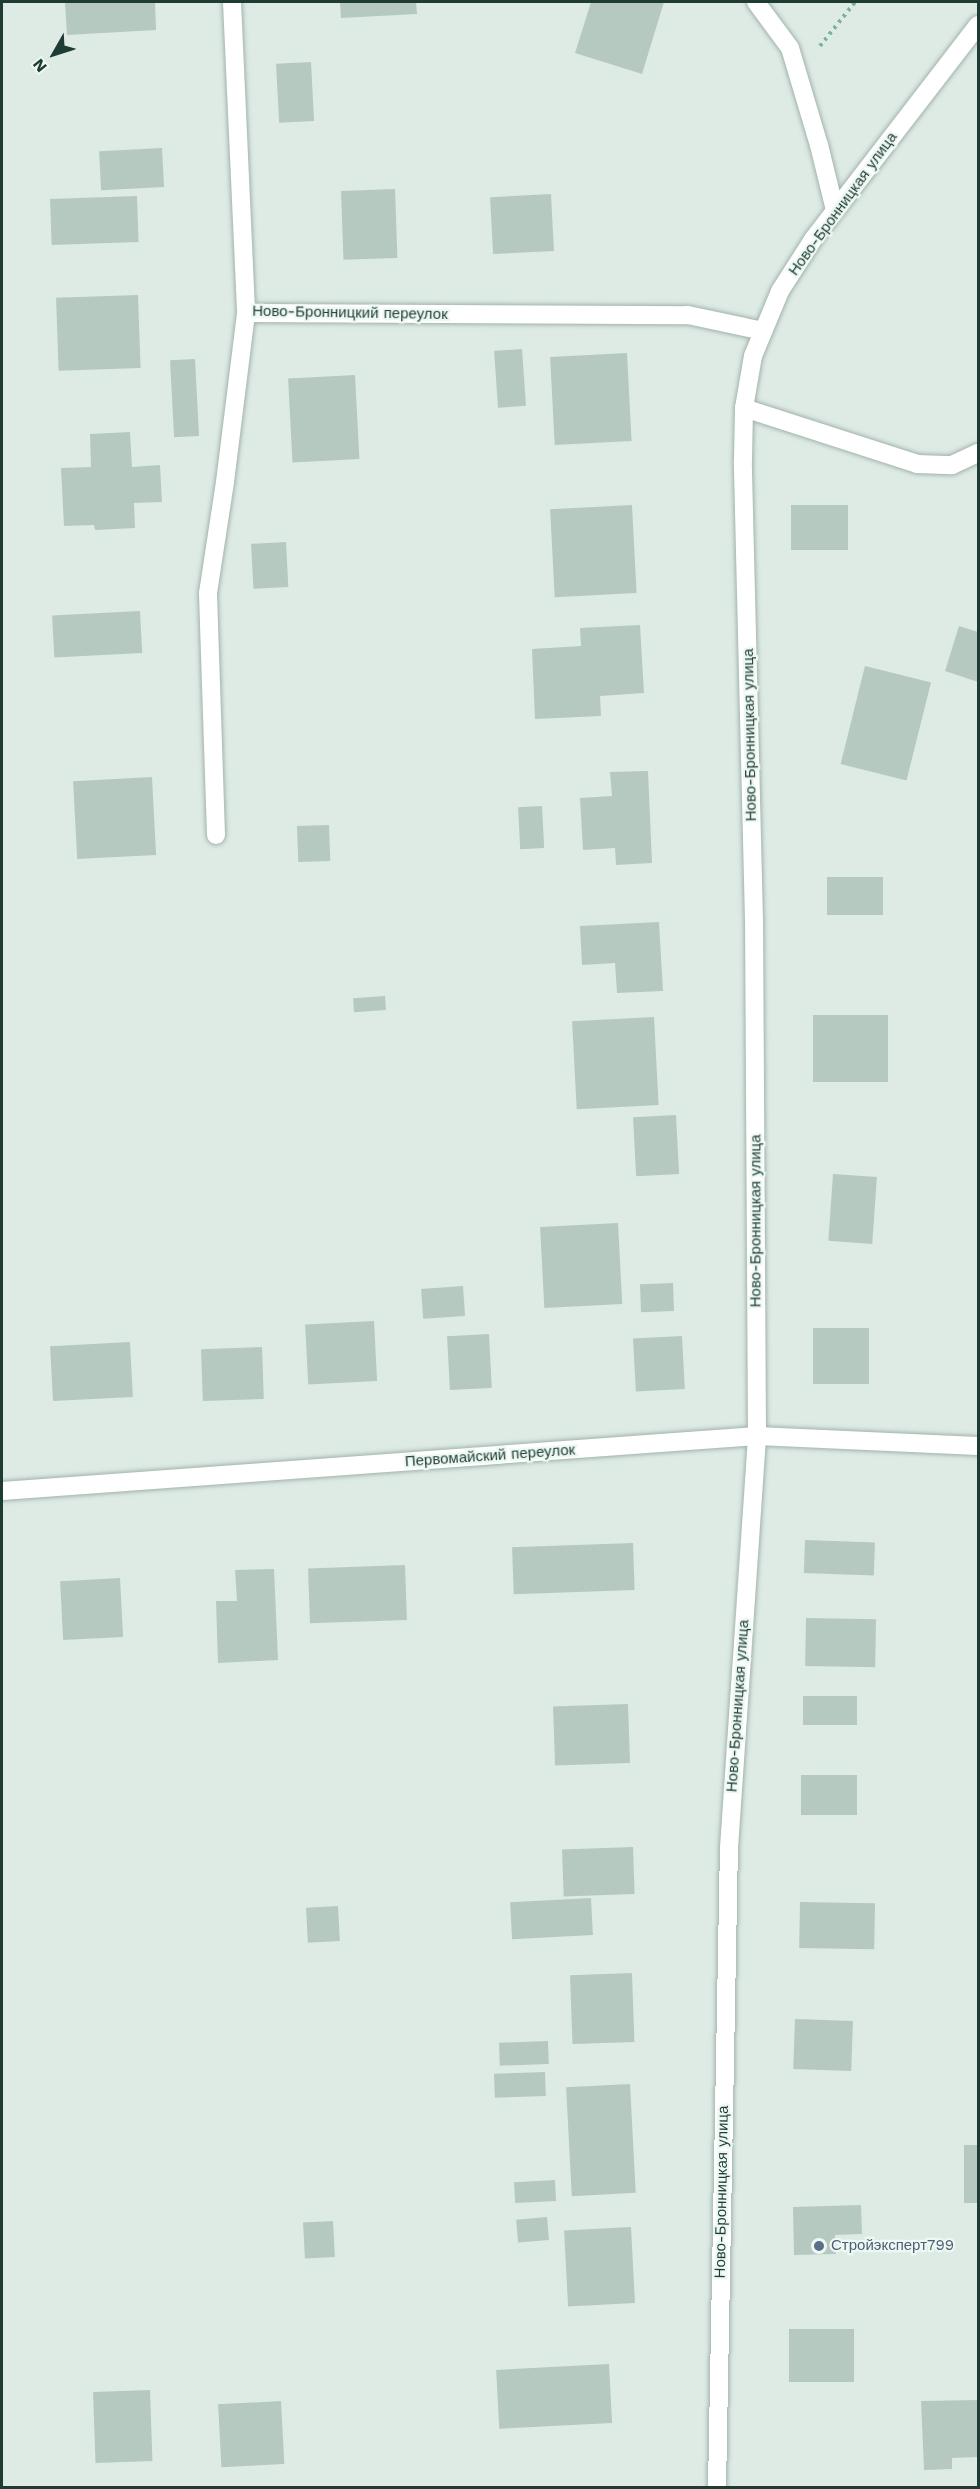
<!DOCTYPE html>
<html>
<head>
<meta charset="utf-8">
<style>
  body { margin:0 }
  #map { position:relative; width:980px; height:2489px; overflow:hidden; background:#deebe5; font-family:"Work Sans",sans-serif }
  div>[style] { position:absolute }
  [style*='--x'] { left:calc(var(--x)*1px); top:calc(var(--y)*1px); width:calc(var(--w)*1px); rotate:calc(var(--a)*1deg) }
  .building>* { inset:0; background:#b6c9c0; transform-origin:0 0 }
  .path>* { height:4px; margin-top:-2px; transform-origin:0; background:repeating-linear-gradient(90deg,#7bb29e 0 3px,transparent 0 7.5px) }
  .roads { filter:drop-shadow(0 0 2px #a1b3ac) drop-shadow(0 0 2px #a1b3ac) }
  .minor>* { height:18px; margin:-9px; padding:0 9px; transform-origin:9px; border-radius:9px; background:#fff }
  .dots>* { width:16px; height:16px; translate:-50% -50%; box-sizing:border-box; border:3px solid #eef8f3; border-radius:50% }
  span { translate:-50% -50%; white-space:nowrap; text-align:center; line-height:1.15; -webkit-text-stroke:4.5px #eef8f3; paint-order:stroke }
  .street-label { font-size:15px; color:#1e3c33 }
  .service-label { font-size:15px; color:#4e5e75 }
  .left { translate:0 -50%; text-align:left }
  .frame { position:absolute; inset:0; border:3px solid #1e3c33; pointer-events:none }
  .north { position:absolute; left:24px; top:24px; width:60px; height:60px; -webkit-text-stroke:4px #eef8f3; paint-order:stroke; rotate:231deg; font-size:16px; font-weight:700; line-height:24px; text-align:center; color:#1e3c33 }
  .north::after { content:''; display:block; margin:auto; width:21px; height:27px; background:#1e3c33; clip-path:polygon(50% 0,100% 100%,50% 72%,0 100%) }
</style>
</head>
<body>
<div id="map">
  <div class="building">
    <div style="clip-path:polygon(65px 2px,155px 2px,156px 30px,67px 35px)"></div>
    <div style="clip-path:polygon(340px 2px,416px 2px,417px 14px,341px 18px)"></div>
    <div style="clip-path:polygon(591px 2px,664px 2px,642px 74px,575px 53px)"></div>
    <div style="left:311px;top:62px;width:59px;height:35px;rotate:87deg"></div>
    <div style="left:162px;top:148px;width:39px;height:63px;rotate:87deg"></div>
    <div style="left:395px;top:189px;width:69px;height:54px;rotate:88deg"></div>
    <div style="left:551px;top:194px;width:57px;height:61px;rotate:87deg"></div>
    <div style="left:137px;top:196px;width:46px;height:87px;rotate:88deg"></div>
    <div style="left:138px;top:295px;width:73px;height:82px;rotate:88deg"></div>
    <div style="left:522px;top:349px;width:57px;height:28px;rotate:86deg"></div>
    <div style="left:627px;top:353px;width:88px;height:77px;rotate:87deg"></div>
    <div style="left:195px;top:359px;width:77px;height:25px;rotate:87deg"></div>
    <div style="left:355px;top:375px;width:84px;height:67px;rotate:87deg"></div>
    <div style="clip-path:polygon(130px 432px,132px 467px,160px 465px,162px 502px,134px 503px,135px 528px,95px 530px,94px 525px,64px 526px,61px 468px,91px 467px,90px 434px)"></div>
    <div style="left:632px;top:505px;width:88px;height:82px;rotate:87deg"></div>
    <div style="left:791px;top:505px;width:57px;height:45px"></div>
    <div style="left:286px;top:542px;width:45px;height:35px;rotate:87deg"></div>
    <div style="left:140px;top:611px;width:42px;height:88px;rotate:87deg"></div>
    <div style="clip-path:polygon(640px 625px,644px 693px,600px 696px,601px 716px,535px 719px,532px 649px,581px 646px,580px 628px)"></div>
    <div style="clip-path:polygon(959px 626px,978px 632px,978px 682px,945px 671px)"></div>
    <div style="left:865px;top:666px;width:68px;height:101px;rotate:14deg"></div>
    <div style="clip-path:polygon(648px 771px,652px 863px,616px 865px,615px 848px,583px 850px,580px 798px,612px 796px,610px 772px)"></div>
    <div style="left:152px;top:777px;width:78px;height:79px;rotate:87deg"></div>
    <div style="left:542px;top:806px;width:42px;height:24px;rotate:87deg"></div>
    <div style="left:329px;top:825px;width:36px;height:32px;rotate:88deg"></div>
    <div style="left:827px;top:877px;width:56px;height:38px"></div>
    <div style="clip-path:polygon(659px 922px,663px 991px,617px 993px,615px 963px,582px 965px,580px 926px)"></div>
    <div style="left:385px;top:996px;width:14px;height:32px;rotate:86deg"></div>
    <div style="left:813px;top:1015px;width:75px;height:67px"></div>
    <div style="left:654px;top:1017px;width:88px;height:82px;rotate:87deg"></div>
    <div style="left:676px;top:1115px;width:59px;height:43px;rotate:87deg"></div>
    <div style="left:833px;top:1174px;width:44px;height:67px;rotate:4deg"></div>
    <div style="left:618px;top:1223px;width:81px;height:78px;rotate:87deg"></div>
    <div style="left:673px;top:1283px;width:28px;height:33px;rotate:88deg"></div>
    <div style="left:463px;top:1286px;width:30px;height:42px;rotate:86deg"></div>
    <div style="left:374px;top:1321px;width:60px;height:69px;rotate:87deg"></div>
    <div style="left:813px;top:1328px;width:56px;height:56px"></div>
    <div style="left:489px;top:1334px;width:54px;height:42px;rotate:87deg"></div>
    <div style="left:682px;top:1336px;width:53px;height:49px;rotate:87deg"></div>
    <div style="left:130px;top:1342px;width:55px;height:80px;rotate:87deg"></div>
    <div style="left:262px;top:1347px;width:52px;height:61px;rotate:88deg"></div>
    <div style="left:805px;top:1540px;width:70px;height:33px;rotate:2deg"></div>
    <div style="left:633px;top:1543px;width:47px;height:121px;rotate:88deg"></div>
    <div style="left:405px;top:1565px;width:55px;height:97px;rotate:88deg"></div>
    <div style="clip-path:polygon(274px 1569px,278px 1660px,218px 1663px,216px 1601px,237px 1601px,235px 1570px)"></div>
    <div style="left:120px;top:1578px;width:59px;height:60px;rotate:87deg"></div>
    <div style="left:806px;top:1618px;width:70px;height:48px;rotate:1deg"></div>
    <div style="left:803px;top:1696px;width:54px;height:29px"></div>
    <div style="left:628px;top:1704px;width:59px;height:75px;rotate:88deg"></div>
    <div style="left:801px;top:1775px;width:56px;height:40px"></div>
    <div style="left:633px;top:1847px;width:47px;height:71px;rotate:88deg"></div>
    <div style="left:591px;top:1898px;width:37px;height:81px;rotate:87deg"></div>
    <div style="left:800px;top:1902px;width:75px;height:46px;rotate:1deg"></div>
    <div style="left:338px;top:1906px;width:35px;height:32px;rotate:87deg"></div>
    <div style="left:632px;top:1973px;width:69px;height:62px;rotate:88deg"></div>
    <div style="left:795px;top:2019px;width:58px;height:50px;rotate:2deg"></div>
    <div style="left:548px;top:2041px;width:23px;height:49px;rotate:88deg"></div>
    <div style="left:545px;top:2072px;width:24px;height:51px;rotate:88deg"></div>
    <div style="left:630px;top:2084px;width:109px;height:64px;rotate:87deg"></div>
    <div style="left:964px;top:2145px;width:14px;height:58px"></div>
    <div style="left:555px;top:2180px;width:21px;height:41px;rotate:87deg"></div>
    <div style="clip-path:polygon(861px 2205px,862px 2234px,835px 2235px,836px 2254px,794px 2255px,793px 2207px)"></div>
    <div style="left:547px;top:2217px;width:23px;height:31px;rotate:85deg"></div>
    <div style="left:333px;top:2221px;width:36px;height:30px;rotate:87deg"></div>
    <div style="left:631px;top:2227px;width:76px;height:67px;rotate:87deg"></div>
    <div style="left:789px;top:2329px;width:65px;height:53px"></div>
    <div style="left:609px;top:2364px;width:59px;height:113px;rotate:87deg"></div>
    <div style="left:150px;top:2390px;width:71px;height:57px;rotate:88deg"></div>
    <div style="clip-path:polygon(978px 2400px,978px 2457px,952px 2458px,952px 2469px,924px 2470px,921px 2401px)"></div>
    <div style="left:281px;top:2401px;width:63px;height:63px;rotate:87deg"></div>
  </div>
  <div class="path">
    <div style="--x:820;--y:46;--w:56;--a:-51.5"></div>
  </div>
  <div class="roads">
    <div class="minor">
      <div style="--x:232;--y:2;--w:311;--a:87.4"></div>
      <div style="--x:246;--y:313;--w:442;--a:0.3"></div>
      <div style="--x:688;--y:315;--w:77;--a:12"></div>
      <div style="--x:756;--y:2;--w:57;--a:53.5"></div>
      <div style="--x:790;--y:48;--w:101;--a:73.4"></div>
      <div style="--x:819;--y:145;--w:67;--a:76.2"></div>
      <div style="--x:744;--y:408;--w:182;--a:17.9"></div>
      <div style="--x:917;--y:464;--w:35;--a:2"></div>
      <div style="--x:952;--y:465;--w:29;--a:-25"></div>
      <div style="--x:216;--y:835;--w:242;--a:-91.9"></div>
      <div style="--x:208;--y:593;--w:112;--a:-81.3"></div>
      <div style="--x:225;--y:482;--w:170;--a:-82.9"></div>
      <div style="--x:2;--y:1491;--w:757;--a:-4.17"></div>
      <div style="--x:757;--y:1436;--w:221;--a:2.6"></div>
      <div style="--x:717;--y:2488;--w:640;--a:-88.93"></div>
      <div style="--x:729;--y:1848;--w:413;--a:-86.1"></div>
      <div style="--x:757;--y:1436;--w:515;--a:-90.33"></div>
      <div style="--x:754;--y:921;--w:461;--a:-91.4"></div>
      <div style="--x:743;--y:460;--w:52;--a:-88.9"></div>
      <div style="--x:744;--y:408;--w:53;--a:-80.2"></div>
      <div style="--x:753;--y:356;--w:70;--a:-67.4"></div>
      <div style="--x:780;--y:291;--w:63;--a:-57.3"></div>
      <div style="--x:814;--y:238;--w:269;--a:-52.4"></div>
    </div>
  </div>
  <div class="dots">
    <div style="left:819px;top:2246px;background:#5c6f8a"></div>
  </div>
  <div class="street-label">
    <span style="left:843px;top:204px;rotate:-54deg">Ново-Бронницкая улица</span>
    <span style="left:350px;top:313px;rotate:1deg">Ново-Бронницкий переулок</span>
    <span style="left:750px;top:735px;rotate:-91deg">Ново-Бронницкая улица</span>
    <span style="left:756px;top:1221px;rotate:-90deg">Ново-Бронницкая улица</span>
    <span style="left:490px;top:1456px;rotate:-4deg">Первомайский переулок</span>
    <span style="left:738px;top:1706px;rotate:-86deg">Ново-Бронницкая улица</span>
    <span style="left:722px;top:2192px;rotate:-89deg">Ново-Бронницкая улица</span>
  </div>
  <div class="service-label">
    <span class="left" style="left:831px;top:2246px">Стройэксперт799</span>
  </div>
  <div class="frame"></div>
  <div class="north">N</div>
</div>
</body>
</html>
